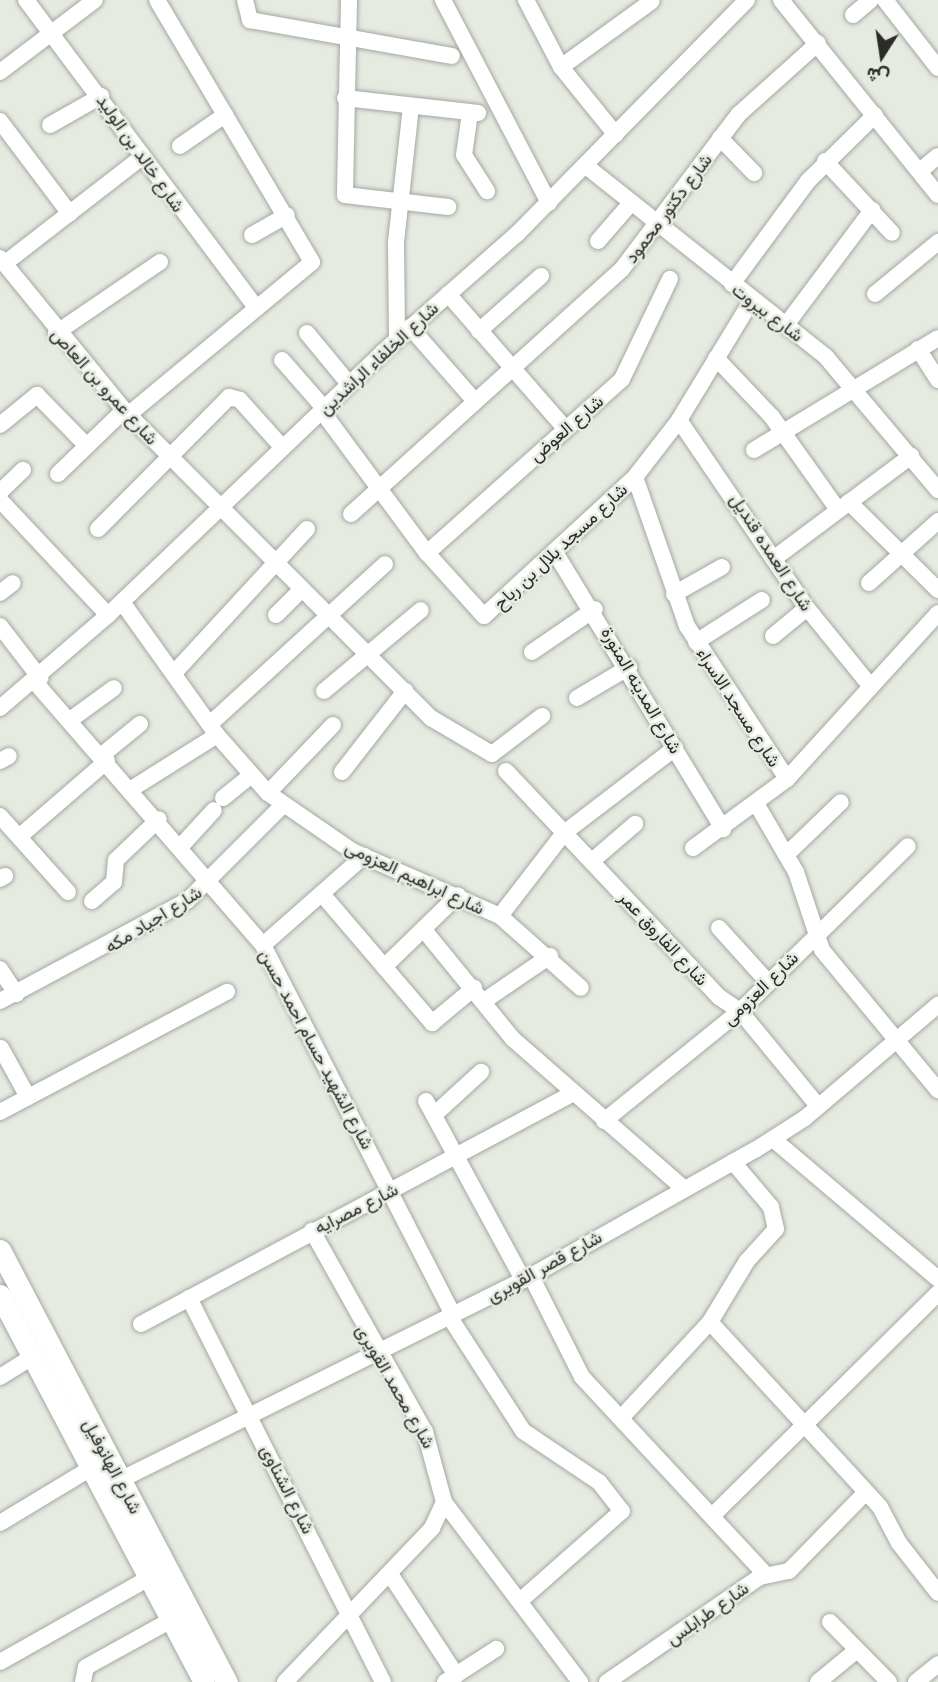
<!DOCTYPE html>
<html>
<head>
<meta charset="utf-8">
<style>
  body { margin:0 }
  #map { position:relative; width:938px; height:1682px; overflow:hidden; background:#e6ebe2; font-family:Lato,Vazirmatn,sans-serif }
  div>[style] { position:absolute }
  [style*='--x'] { left:calc(var(--x)*1px); top:calc(var(--y)*1px); width:calc(var(--w)*1px); rotate:calc(var(--a)*1deg) }
  .roads { filter:drop-shadow(0 0 2px #a4a8a0) drop-shadow(0 0 2px #a4a8a0) }
  .minor>* { height:16px; margin:-8px; padding:0 8px; transform-origin:8px; border-radius:8px; background:#fff }
  .tertiary>* { height:21px; margin:-10.5px; padding:0 10.5px; transform-origin:10.5px; border-radius:10.5px; background:#fff }
  span { translate:-50% -50%; white-space:nowrap; text-align:center; line-height:1.15; -webkit-text-stroke:5px #e6ebe2; paint-order:stroke }
  .street-label { font-size:18px; color:#2b2c29 }
  .north { position:absolute; left:847px; top:21px; width:70px; height:70px; -webkit-text-stroke:5px #e6ebe2; paint-order:stroke; rotate:192deg; font-size:19px; font-weight:700; line-height:28px; text-align:center; color:#2b2c29 }
  .north::after { content:''; display:block; margin:auto; width:24px; height:32px; background:#2b2c29; clip-path:polygon(50% 0,100% 100%,50% 72%,0 100%) }
</style>
</head>
<body>
<div id="map">
  <div class="roads">
    <div class="minor">
      <div style="--x:26;--y:0;--w:382;--a:53.2"></div>
      <div style="--x:245;--y:0;--w:21;--a:76"></div>
      <div style="--x:250;--y:20;--w:205;--a:10.1"></div>
      <div style="--x:349;--y:0;--w:195;--a:91.2"></div>
      <div style="--x:345;--y:195;--w:104;--a:6.6"></div>
      <div style="--x:443;--y:0;--w:229;--a:62.4"></div>
      <div style="--x:526;--y:0;--w:76;--a:62.4"></div>
      <div style="--x:561;--y:67;--w:87;--a:51"></div>
      <div style="--x:781;--y:0;--w:250;--a:51.2"></div>
      <div style="--x:885;--y:0;--w:86;--a:52.1"></div>
      <div style="--x:853;--y:15;--w:23;--a:-40"></div>
      <div style="--x:561;--y:67;--w:112;--a:-36"></div>
      <div style="--x:0;--y:72;--w:119;--a:-37.2"></div>
      <div style="--x:345;--y:98;--w:134;--a:6.4"></div>
      <div style="--x:470;--y:113;--w:42;--a:98.1"></div>
      <div style="--x:464;--y:155;--w:43;--a:57.4"></div>
      <div style="--x:0;--y:121;--w:116;--a:53"></div>
      <div style="--x:50;--y:125;--w:59;--a:-29.6"></div>
      <div style="--x:720;--y:138;--w:49;--a:45.8"></div>
      <div style="--x:180;--y:146;--w:55;--a:-34.6"></div>
      <div style="--x:825;--y:161;--w:98;--a:47.1"></div>
      <div style="--x:586;--y:166;--w:307;--a:38.5"></div>
      <div style="--x:826;--y:357;--w:174;--a:49.9"></div>
      <div style="--x:920;--y:171;--w:23;--a:-40"></div>
      <div style="--x:252;--y:235;--w:40;--a:-29.7"></div>
      <div style="--x:598;--y:241;--w:49;--a:-49.1"></div>
      <div style="--x:0;--y:258;--w:196;--a:50.8"></div>
      <div style="--x:124;--y:410;--w:435;--a:45.1"></div>
      <div style="--x:431;--y:718;--w:71;--a:30.5"></div>
      <div style="--x:492;--y:754;--w:63;--a:-37.2"></div>
      <div style="--x:4;--y:264;--w:175;--a:-37.8"></div>
      <div style="--x:732;--y:284;--w:128;--a:-53.6"></div>
      <div style="--x:808;--y:181;--w:94;--a:-44.6"></div>
      <div style="--x:448;--y:294;--w:178;--a:48.9"></div>
      <div style="--x:875;--y:294;--w:82;--a:-39.5"></div>
      <div style="--x:786;--y:325;--w:144;--a:-53.2"></div>
      <div style="--x:410;--y:327;--w:96;--a:48.8"></div>
      <div style="--x:479;--y:331;--w:83;--a:-41.6"></div>
      <div style="--x:56;--y:333;--w:126;--a:-34.3"></div>
      <div style="--x:307;--y:333;--w:66;--a:50.5"></div>
      <div style="--x:397;--y:339;--w:97;--a:-90.6"></div>
      <div style="--x:396;--y:242;--w:137;--a:-83.7"></div>
      <div style="--x:918;--y:349;--w:37;--a:57"></div>
      <div style="--x:716;--y:358;--w:81;--a:46.5"></div>
      <div style="--x:772;--y:417;--w:114;--a:54.6"></div>
      <div style="--x:282;--y:360;--w:64;--a:48.8"></div>
      <div style="--x:321;--y:410;--w:178;--a:53.5"></div>
      <div style="--x:427;--y:553;--w:85;--a:47.9"></div>
      <div style="--x:484;--y:616;--w:205;--a:-42.6"></div>
      <div style="--x:635;--y:477;--w:72;--a:-52.3"></div>
      <div style="--x:679;--y:420;--w:140;--a:-58.7"></div>
      <div style="--x:128;--y:415;--w:239;--a:-39.7"></div>
      <div style="--x:312;--y:262;--w:304;--a:-120.6"></div>
      <div style="--x:679;--y:420;--w:227;--a:55.8"></div>
      <div style="--x:807;--y:608;--w:97;--a:50.9"></div>
      <div style="--x:0;--y:425;--w:48;--a:-39"></div>
      <div style="--x:37;--y:395;--w:71;--a:45.6"></div>
      <div style="--x:754;--y:450;--w:215;--a:-31.3"></div>
      <div style="--x:58;--y:474;--w:92;--a:-44.1"></div>
      <div style="--x:635;--y:477;--w:158;--a:70.8"></div>
      <div style="--x:687;--y:626;--w:183;--a:56.8"></div>
      <div style="--x:0;--y:492;--w:32;--a:-44"></div>
      <div style="--x:0;--y:500;--w:158;--a:46.8"></div>
      <div style="--x:849;--y:502;--w:125;--a:44.7"></div>
      <div style="--x:351;--y:514;--w:365;--a:-42.1"></div>
      <div style="--x:622;--y:269;--w:194;--a:-53"></div>
      <div style="--x:739;--y:114;--w:106;--a:-41.9"></div>
      <div style="--x:98;--y:529;--w:186;--a:-45.2"></div>
      <div style="--x:229;--y:397;--w:11;--a:15"></div>
      <div style="--x:240;--y:400;--w:63;--a:48.2"></div>
      <div style="--x:427;--y:553;--w:261;--a:-41.7"></div>
      <div style="--x:622;--y:379;--w:111;--a:-64.4"></div>
      <div style="--x:556;--y:554;--w:322;--a:58.7"></div>
      <div style="--x:776;--y:557;--w:169;--a:-36.8"></div>
      <div style="--x:869;--y:583;--w:93;--a:-41.9"></div>
      <div style="--x:0;--y:593;--w:16;--a:-38"></div>
      <div style="--x:674;--y:594;--w:55;--a:-29.4"></div>
      <div style="--x:122;--y:602;--w:163;--a:54.5"></div>
      <div style="--x:217;--y:735;--w:77;--a:48.7"></div>
      <div style="--x:268;--y:793;--w:102;--a:34.6"></div>
      <div style="--x:352;--y:851;--w:162;--a:23.7"></div>
      <div style="--x:500;--y:916;--w:108;--a:41.6"></div>
      <div style="--x:276;--y:615;--w:37;--a:-45"></div>
      <div style="--x:0;--y:626;--w:66;--a:52.4"></div>
      <div style="--x:773;--y:636;--w:44;--a:-39.5"></div>
      <div style="--x:696;--y:642;--w:78;--a:-32.5"></div>
      <div style="--x:532;--y:652;--w:76;--a:-34.3"></div>
      <div style="--x:174;--y:673;--w:196;--a:-47.3"></div>
      <div style="--x:35;--y:682;--w:348;--a:49.1"></div>
      <div style="--x:263;--y:945;--w:415;--a:62.8"></div>
      <div style="--x:324;--y:691;--w:126;--a:-39.9"></div>
      <div style="--x:577;--y:698;--w:61;--a:-30.8"></div>
      <div style="--x:0;--y:708;--w:143;--a:-40.7"></div>
      <div style="--x:108;--y:615;--w:381;--a:-43.7"></div>
      <div style="--x:383;--y:352;--w:179;--a:-41.4"></div>
      <div style="--x:517;--y:234;--w:328;--a:-45.5"></div>
      <div style="--x:70;--y:720;--w:54;--a:-36"></div>
      <div style="--x:210;--y:724;--w:237;--a:-42.4"></div>
      <div style="--x:102;--y:755;--w:49;--a:-39.2"></div>
      <div style="--x:0;--y:761;--w:10;--a:-29"></div>
      <div style="--x:506;--y:771;--w:311;--a:46.7"></div>
      <div style="--x:719;--y:997;--w:25;--a:34"></div>
      <div style="--x:740;--y:1011;--w:123;--a:50.6"></div>
      <div style="--x:342;--y:772;--w:103;--a:-52.1"></div>
      <div style="--x:133;--y:788;--w:99;--a:-32.2"></div>
      <div style="--x:268;--y:793;--w:94;--a:-46.3"></div>
      <div style="--x:223;--y:798;--w:35;--a:-39"></div>
      <div style="--x:757;--y:805;--w:78;--a:59.8"></div>
      <div style="--x:796;--y:872;--w:82;--a:71.6"></div>
      <div style="--x:822;--y:950;--w:182;--a:50.4"></div>
      <div style="--x:0;--y:816;--w:102;--a:48.2"></div>
      <div style="--x:20;--y:836;--w:115;--a:-40.8"></div>
      <div style="--x:182;--y:845;--w:47;--a:-47.6"></div>
      <div style="--x:693;--y:848;--w:117;--a:-36.3"></div>
      <div style="--x:787;--y:779;--w:224;--a:-47.7"></div>
      <div style="--x:786;--y:855;--w:76;--a:-43.9"></div>
      <div style="--x:592;--y:861;--w:57;--a:-40.7"></div>
      <div style="--x:0;--y:879;--w:6;--a:-31"></div>
      <div style="--x:322;--y:894;--w:170;--a:49.5"></div>
      <div style="--x:432;--y:1023;--w:55;--a:-39.8"></div>
      <div style="--x:92;--y:901;--w:29;--a:-41"></div>
      <div style="--x:114;--y:882;--w:22;--a:-85"></div>
      <div style="--x:116;--y:860;--w:59;--a:-43.6"></div>
      <div style="--x:500;--y:916;--w:105;--a:-52.4"></div>
      <div style="--x:564;--y:833;--w:140;--a:-37.4"></div>
      <div style="--x:719;--y:928;--w:70;--a:47.9"></div>
      <div style="--x:424;--y:930;--w:141;--a:50.8"></div>
      <div style="--x:513;--y:1039;--w:226;--a:41.2"></div>
      <div style="--x:263;--y:945;--w:135;--a:-41.4"></div>
      <div style="--x:384;--y:967;--w:103;--a:-44.2"></div>
      <div style="--x:0;--y:969;--w:30;--a:57"></div>
      <div style="--x:0;--y:1001;--w:213;--a:-28.2"></div>
      <div style="--x:188;--y:900;--w:134;--a:-45"></div>
      <div style="--x:484;--y:1001;--w:80;--a:-34.3"></div>
      <div style="--x:1;--y:1048;--w:56;--a:61.1"></div>
      <div style="--x:426;--y:1101;--w:204;--a:61.5"></div>
      <div style="--x:0;--y:1112;--w:257;--a:-27.9"></div>
      <div style="--x:434;--y:1115;--w:64;--a:-42.5"></div>
      <div style="--x:604;--y:1121;--w:175;--a:-39"></div>
      <div style="--x:740;--y:1011;--w:235;--a:-44.5"></div>
      <div style="--x:773;--y:1139;--w:216;--a:40.3"></div>
      <div style="--x:531;--y:1276;--w:113;--a:63.2"></div>
      <div style="--x:582;--y:1377;--w:270;--a:47.1"></div>
      <div style="--x:189;--y:1298;--w:430;--a:63.2"></div>
      <div style="--x:449;--y:1316;--w:137;--a:57.2"></div>
      <div style="--x:523;--y:1431;--w:92;--a:33.9"></div>
      <div style="--x:599;--y:1482;--w:37;--a:52"></div>
      <div style="--x:622;--y:1511;--w:135;--a:138.6"></div>
      <div style="--x:710;--y:1322;--w:251;--a:47.4"></div>
      <div style="--x:880;--y:1507;--w:41;--a:62.2"></div>
      <div style="--x:899;--y:1543;--w:63;--a:52"></div>
      <div style="--x:141;--y:1324;--w:489;--a:-28.1"></div>
      <div style="--x:0;--y:1377;--w:39;--a:-32"></div>
      <div style="--x:621;--y:1418;--w:131;--a:-47.2"></div>
      <div style="--x:710;--y:1322;--w:71;--a:-58.8"></div>
      <div style="--x:747;--y:1261;--w:43;--a:-47.8"></div>
      <div style="--x:776;--y:1229;--w:23;--a:-103"></div>
      <div style="--x:771;--y:1207;--w:59;--a:-130.2"></div>
      <div style="--x:120;--y:1480;--w:459;--a:-26.4"></div>
      <div style="--x:531;--y:1276;--w:257;--a:-29.4"></div>
      <div style="--x:755;--y:1150;--w:59;--a:-32.6"></div>
      <div style="--x:805;--y:1118;--w:175;--a:-40.4"></div>
      <div style="--x:444;--y:1502;--w:226;--a:52.9"></div>
      <div style="--x:712;--y:1516;--w:317;--a:-44.6"></div>
      <div style="--x:0;--y:1523;--w:106;--a:-31.1"></div>
      <div style="--x:390;--y:1574;--w:121;--a:56.8"></div>
      <div style="--x:830;--y:1622;--w:84;--a:45.5"></div>
      <div style="--x:0;--y:1662;--w:171;--a:-29.4"></div>
      <div style="--x:83;--y:1682;--w:15;--a:-79"></div>
      <div style="--x:86;--y:1667;--w:97;--a:-28.9"></div>
      <div style="--x:285;--y:1682;--w:213;--a:-46.3"></div>
      <div style="--x:432;--y:1528;--w:29;--a:-65"></div>
      <div style="--x:444;--y:1502;--w:73;--a:-105.2"></div>
      <div style="--x:425;--y:1432;--w:231;--a:-119.3"></div>
      <div style="--x:445;--y:1682;--w:61;--a:-32.9"></div>
      <div style="--x:607;--y:1682;--w:186;--a:-34.5"></div>
      <div style="--x:760;--y:1577;--w:30;--a:-12"></div>
      <div style="--x:789;--y:1571;--w:110;--a:-45.7"></div>
      <div style="--x:818;--y:1682;--w:50;--a:-39.4"></div>
      <div style="--x:916;--y:1682;--w:28;--a:-39"></div>
    </div>
    <div class="tertiary">
      <div style="--x:0;--y:1250;--w:488;--a:62.3"></div>
      <div style="--x:0;--y:1295;--w:437;--a:62.2"></div>
    </div>
  </div>
  <div class="street-label">
    <span style="left:141px;top:153px;rotate:55deg">شارع خالد بن الوليد</span>
    <span style="left:668px;top:208px;rotate:-53deg">شارع دكتور محمود</span>
    <span style="left:768px;top:312px;rotate:37deg">شارع بيروت</span>
    <span style="left:378px;top:358px;rotate:-43deg">شارع الخلفاء الراشدين</span>
    <span style="left:105px;top:386px;rotate:48deg">شارع عمرو بن العاص</span>
    <span style="left:566px;top:428px;rotate:-41deg">شارع العوض</span>
    <span style="left:560px;top:546px;rotate:-43deg">شارع مسجد بلال بن رباح</span>
    <span style="left:772px;top:552px;rotate:57deg">شارع العمده قنديل</span>
    <span style="left:642px;top:690px;rotate:60deg">شارع المدينه المنورة</span>
    <span style="left:739px;top:707px;rotate:57deg">شارع مسجد الاسراء</span>
    <span style="left:415px;top:877px;rotate:25deg">شارع ابراهيم العزومى</span>
    <span style="left:153px;top:919px;rotate:-32deg">شارع اجياد مكه</span>
    <span style="left:664px;top:938px;rotate:47deg">شارع الفاروق عمر</span>
    <span style="left:760px;top:988px;rotate:-44deg">شارع العزومى</span>
    <span style="left:317px;top:1049px;rotate:62deg">شارع الشهيد حسام احمد حسن</span>
    <span style="left:356px;top:1208px;rotate:-27deg">شارع مصرايه</span>
    <span style="left:544px;top:1266px;rotate:-29deg">شارع قصر القويرى</span>
    <span style="left:396px;top:1386px;rotate:60deg">شارع محمد القويرى</span>
    <span style="left:113px;top:1466px;rotate:62deg">شارع الهانوفيل</span>
    <span style="left:288px;top:1489px;rotate:63deg">شارع الشناوى</span>
    <span style="left:707px;top:1613px;rotate:-35deg">شارع طرابلس</span>
  </div>
  <div class="north">ش</div>
</div>
</body>
</html>
